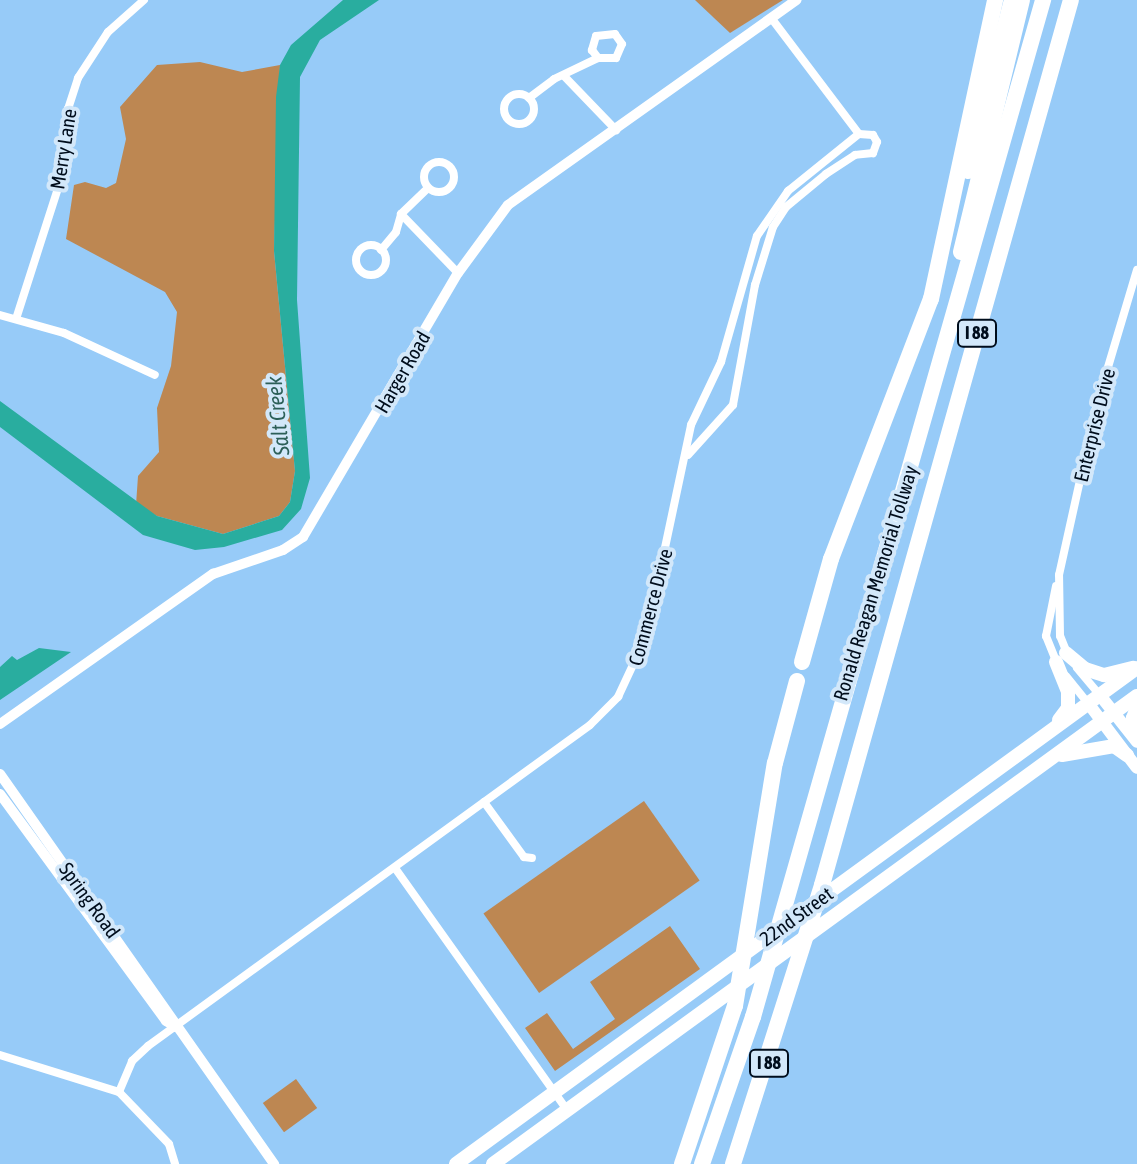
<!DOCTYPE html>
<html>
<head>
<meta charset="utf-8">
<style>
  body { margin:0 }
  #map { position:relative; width:1137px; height:1164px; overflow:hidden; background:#97cbf8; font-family:"Asap Condensed",sans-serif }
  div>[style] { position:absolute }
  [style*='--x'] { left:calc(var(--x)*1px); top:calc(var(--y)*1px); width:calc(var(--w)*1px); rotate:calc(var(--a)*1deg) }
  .green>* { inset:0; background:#bd8752; transform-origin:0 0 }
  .water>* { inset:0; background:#29ad9f }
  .minor>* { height:8px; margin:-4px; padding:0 4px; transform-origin:4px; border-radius:4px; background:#fff }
  .minor>.ring { margin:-4px; padding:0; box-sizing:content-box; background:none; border:8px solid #fff; border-radius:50% }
  .tertiary>* { height:10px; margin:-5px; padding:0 5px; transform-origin:5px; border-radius:5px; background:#fff }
  .secondary>* { height:12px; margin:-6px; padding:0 6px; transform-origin:6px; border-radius:6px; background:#fff }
  .primary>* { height:14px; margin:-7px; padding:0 7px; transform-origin:7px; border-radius:7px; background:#fff }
  .motorway>* { height:16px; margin:-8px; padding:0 8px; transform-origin:8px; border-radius:8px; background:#fff }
  span { translate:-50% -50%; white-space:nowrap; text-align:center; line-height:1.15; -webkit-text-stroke:8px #d3e8fa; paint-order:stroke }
  .shield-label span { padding:2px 6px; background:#d3e8fa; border:2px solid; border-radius:6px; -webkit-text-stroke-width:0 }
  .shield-label { font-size:18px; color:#000d1c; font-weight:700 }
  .street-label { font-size:20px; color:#000d1c }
  .water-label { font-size:22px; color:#2c5f58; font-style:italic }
</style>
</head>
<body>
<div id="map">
  <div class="green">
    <div style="clip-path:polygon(695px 0,783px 0,730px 33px)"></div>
    <div style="clip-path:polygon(200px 62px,242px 72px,280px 65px,274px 251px,295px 471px,290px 502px,279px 516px,223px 534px,157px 516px,136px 505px,138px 476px,159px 452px,157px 408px,171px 366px,177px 312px,165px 292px,66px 239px,74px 185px,85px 182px,106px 188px,116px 183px,126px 139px,120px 107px,157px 65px)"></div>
    <div style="left:644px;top:801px;width:97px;height:196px;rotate:55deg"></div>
    <div style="clip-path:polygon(670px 926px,700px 969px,555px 1071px,525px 1028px,547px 1013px,573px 1049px,615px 1019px,590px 982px)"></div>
    <div style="left:296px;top:1079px;width:36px;height:41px;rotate:54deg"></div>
  </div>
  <div class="water">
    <div style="clip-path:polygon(343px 0,379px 0,320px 40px,300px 77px,297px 300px,310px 478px,301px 509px,282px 530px,224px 547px,195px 550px,143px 535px,0 427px,0 401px,157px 516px,223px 534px,279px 516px,290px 502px,295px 471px,274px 251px,276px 97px,280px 65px,291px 45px)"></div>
    <div style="clip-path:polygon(39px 648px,71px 652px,0 700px,0 667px,12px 656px,17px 660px)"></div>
  </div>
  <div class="minor">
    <div style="--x:772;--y:19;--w:144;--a:52.9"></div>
    <div style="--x:565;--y:77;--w:74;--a:46.1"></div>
    <div class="ring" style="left:504px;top:94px;width:22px;height:22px"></div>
    <div style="--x:529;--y:98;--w:31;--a:-37"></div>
    <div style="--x:554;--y:79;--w:49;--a:-25.5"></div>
    <div style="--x:598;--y:58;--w:18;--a:0"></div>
    <div style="--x:616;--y:58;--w:15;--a:-67"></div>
    <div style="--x:622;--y:44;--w:12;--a:-125"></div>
    <div style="--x:615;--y:34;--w:19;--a:174"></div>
    <div style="--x:596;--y:36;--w:15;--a:106"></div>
    <div style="--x:592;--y:50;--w:10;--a:53"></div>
    <div class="ring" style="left:424px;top:162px;width:22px;height:22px"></div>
    <div style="--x:401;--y:214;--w:82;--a:46"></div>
    <div class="ring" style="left:356px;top:245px;width:22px;height:22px"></div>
    <div style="--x:381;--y:250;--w:23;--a:-50"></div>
    <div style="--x:396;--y:232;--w:19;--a:-74"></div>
    <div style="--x:401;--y:214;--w:37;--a:-44"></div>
    <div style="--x:0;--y:315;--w:66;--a:15.7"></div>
    <div style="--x:64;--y:333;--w:100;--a:24.8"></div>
    <div style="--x:16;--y:319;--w:138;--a:-72.2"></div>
    <div style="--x:58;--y:188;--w:80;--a:-82.8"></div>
    <div style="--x:68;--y:109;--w:33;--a:-72"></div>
    <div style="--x:78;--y:78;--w:55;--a:-56.9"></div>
    <div style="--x:108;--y:32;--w:48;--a:-41.6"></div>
    <div style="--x:1056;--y:586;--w:51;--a:101.3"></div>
    <div style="--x:1046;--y:636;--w:31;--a:68"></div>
    <div style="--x:1067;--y:653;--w:18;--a:-112"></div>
    <div style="--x:1060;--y:636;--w:61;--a:-90.9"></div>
    <div style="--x:1059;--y:575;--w:175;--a:-77.5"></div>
    <div style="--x:1097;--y:404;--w:140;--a:-73.4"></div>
    <div style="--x:1077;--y:668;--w:34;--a:50"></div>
    <div style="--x:1066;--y:676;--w:35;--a:51"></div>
    <div style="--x:484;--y:802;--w:68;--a:54"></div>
    <div style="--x:524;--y:857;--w:8;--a:7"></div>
    <div style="--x:395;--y:868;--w:296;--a:54.6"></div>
    <div style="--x:0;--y:1055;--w:125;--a:17.3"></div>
    <div style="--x:119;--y:1092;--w:72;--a:46.1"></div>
    <div style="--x:169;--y:1144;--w:21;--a:73"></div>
    <div style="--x:119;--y:1092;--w:34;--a:-67"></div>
    <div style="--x:132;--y:1061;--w:22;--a:-43"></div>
    <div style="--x:148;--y:1046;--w:546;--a:-35.99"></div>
    <div style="--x:590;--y:725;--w:40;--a:-45"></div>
    <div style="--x:618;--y:697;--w:66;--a:-65"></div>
    <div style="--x:646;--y:637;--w:217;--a:-78"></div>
    <div style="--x:691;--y:425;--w:70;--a:-64.5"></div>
    <div style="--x:721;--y:362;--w:131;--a:-74.1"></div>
    <div style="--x:757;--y:236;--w:55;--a:-55.4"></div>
    <div style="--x:788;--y:191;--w:91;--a:-38.8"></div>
    <div style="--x:859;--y:134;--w:14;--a:4"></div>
    <div style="--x:873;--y:135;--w:8;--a:60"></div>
    <div style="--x:877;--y:142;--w:12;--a:110"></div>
    <div style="--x:873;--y:153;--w:18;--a:174"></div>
    <div style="--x:855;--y:155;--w:35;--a:147"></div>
    <div style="--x:826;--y:174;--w:52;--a:140.5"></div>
    <div style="--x:786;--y:207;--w:24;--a:123"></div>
    <div style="--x:773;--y:227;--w:61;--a:107.2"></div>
    <div style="--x:755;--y:285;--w:122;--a:100.4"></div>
    <div style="--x:733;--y:405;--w:67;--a:132"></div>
  </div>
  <div class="tertiary">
    <div style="--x:0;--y:724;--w:261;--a:-35.2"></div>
    <div style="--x:213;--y:574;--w:74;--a:-18.9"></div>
    <div style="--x:283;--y:550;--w:24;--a:-33"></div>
    <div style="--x:303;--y:537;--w:306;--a:-59.6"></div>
    <div style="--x:458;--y:273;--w:84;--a:-53.7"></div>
    <div style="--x:508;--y:205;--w:354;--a:-35.4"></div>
    <div style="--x:0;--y:774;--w:477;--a:54.9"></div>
    <div style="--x:0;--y:794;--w:281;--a:53.8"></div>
    <div style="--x:166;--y:1021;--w:12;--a:31"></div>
  </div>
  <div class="secondary">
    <div style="--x:1099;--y:694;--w:61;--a:51.6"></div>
    <div style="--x:1088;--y:703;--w:81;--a:53"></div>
  </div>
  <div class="primary">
    <div style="--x:1066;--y:653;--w:25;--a:40"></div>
    <div style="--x:1085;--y:669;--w:20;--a:18"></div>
    <div style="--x:1104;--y:675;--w:30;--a:-14"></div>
    <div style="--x:1056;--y:662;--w:31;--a:68"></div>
    <div style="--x:1068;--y:691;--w:17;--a:90"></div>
    <div style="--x:1068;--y:708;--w:15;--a:127"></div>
    <div style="--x:1137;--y:708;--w:11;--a:112"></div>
    <div style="--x:1133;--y:718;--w:17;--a:77"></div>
    <div style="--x:1062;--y:755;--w:53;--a:-9.8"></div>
    <div style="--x:1114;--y:746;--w:16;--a:35"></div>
    <div style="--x:456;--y:1164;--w:842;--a:-36.07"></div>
    <div style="--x:493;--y:1164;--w:796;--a:-36.01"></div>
  </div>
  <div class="motorway">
    <div style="--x:968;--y:171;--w:177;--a:-75.6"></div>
    <div style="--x:961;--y:252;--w:259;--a:-76.4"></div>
    <div style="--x:802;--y:662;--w:107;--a:-74.3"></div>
    <div style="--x:831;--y:559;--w:279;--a:-69"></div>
    <div style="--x:931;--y:299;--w:306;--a:-77.9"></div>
    <div style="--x:682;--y:1164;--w:167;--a:-71.5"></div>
    <div style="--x:735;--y:1006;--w:246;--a:-80.7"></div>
    <div style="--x:775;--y:763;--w:85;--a:-75"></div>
    <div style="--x:702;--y:1164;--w:156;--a:-70.9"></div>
    <div style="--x:753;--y:1017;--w:1058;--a:-74.08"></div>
    <div style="--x:733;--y:1164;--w:293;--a:-72.3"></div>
    <div style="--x:822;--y:885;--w:919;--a:-74.29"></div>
  </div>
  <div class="shield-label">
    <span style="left:977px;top:333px">I 88</span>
    <span style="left:769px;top:1063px">I 88</span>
  </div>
  <div class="street-label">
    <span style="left:63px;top:149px;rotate:-81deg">Merry Lane</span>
    <span style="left:402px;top:372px;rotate:-60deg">Harger Road</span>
    <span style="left:1094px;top:425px;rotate:-76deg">Enterprise Drive</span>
    <span style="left:875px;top:583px;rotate:-73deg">Ronald Reagan Memorial Tollway</span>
    <span style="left:650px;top:607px;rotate:-75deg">Commerce Drive</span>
    <span style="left:90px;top:900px;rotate:54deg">Spring Road</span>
    <span style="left:796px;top:916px;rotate:-36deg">22nd Street</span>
  </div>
  <div class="water-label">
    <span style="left:278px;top:416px;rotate:-96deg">Salt Creek</span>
  </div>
</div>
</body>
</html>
